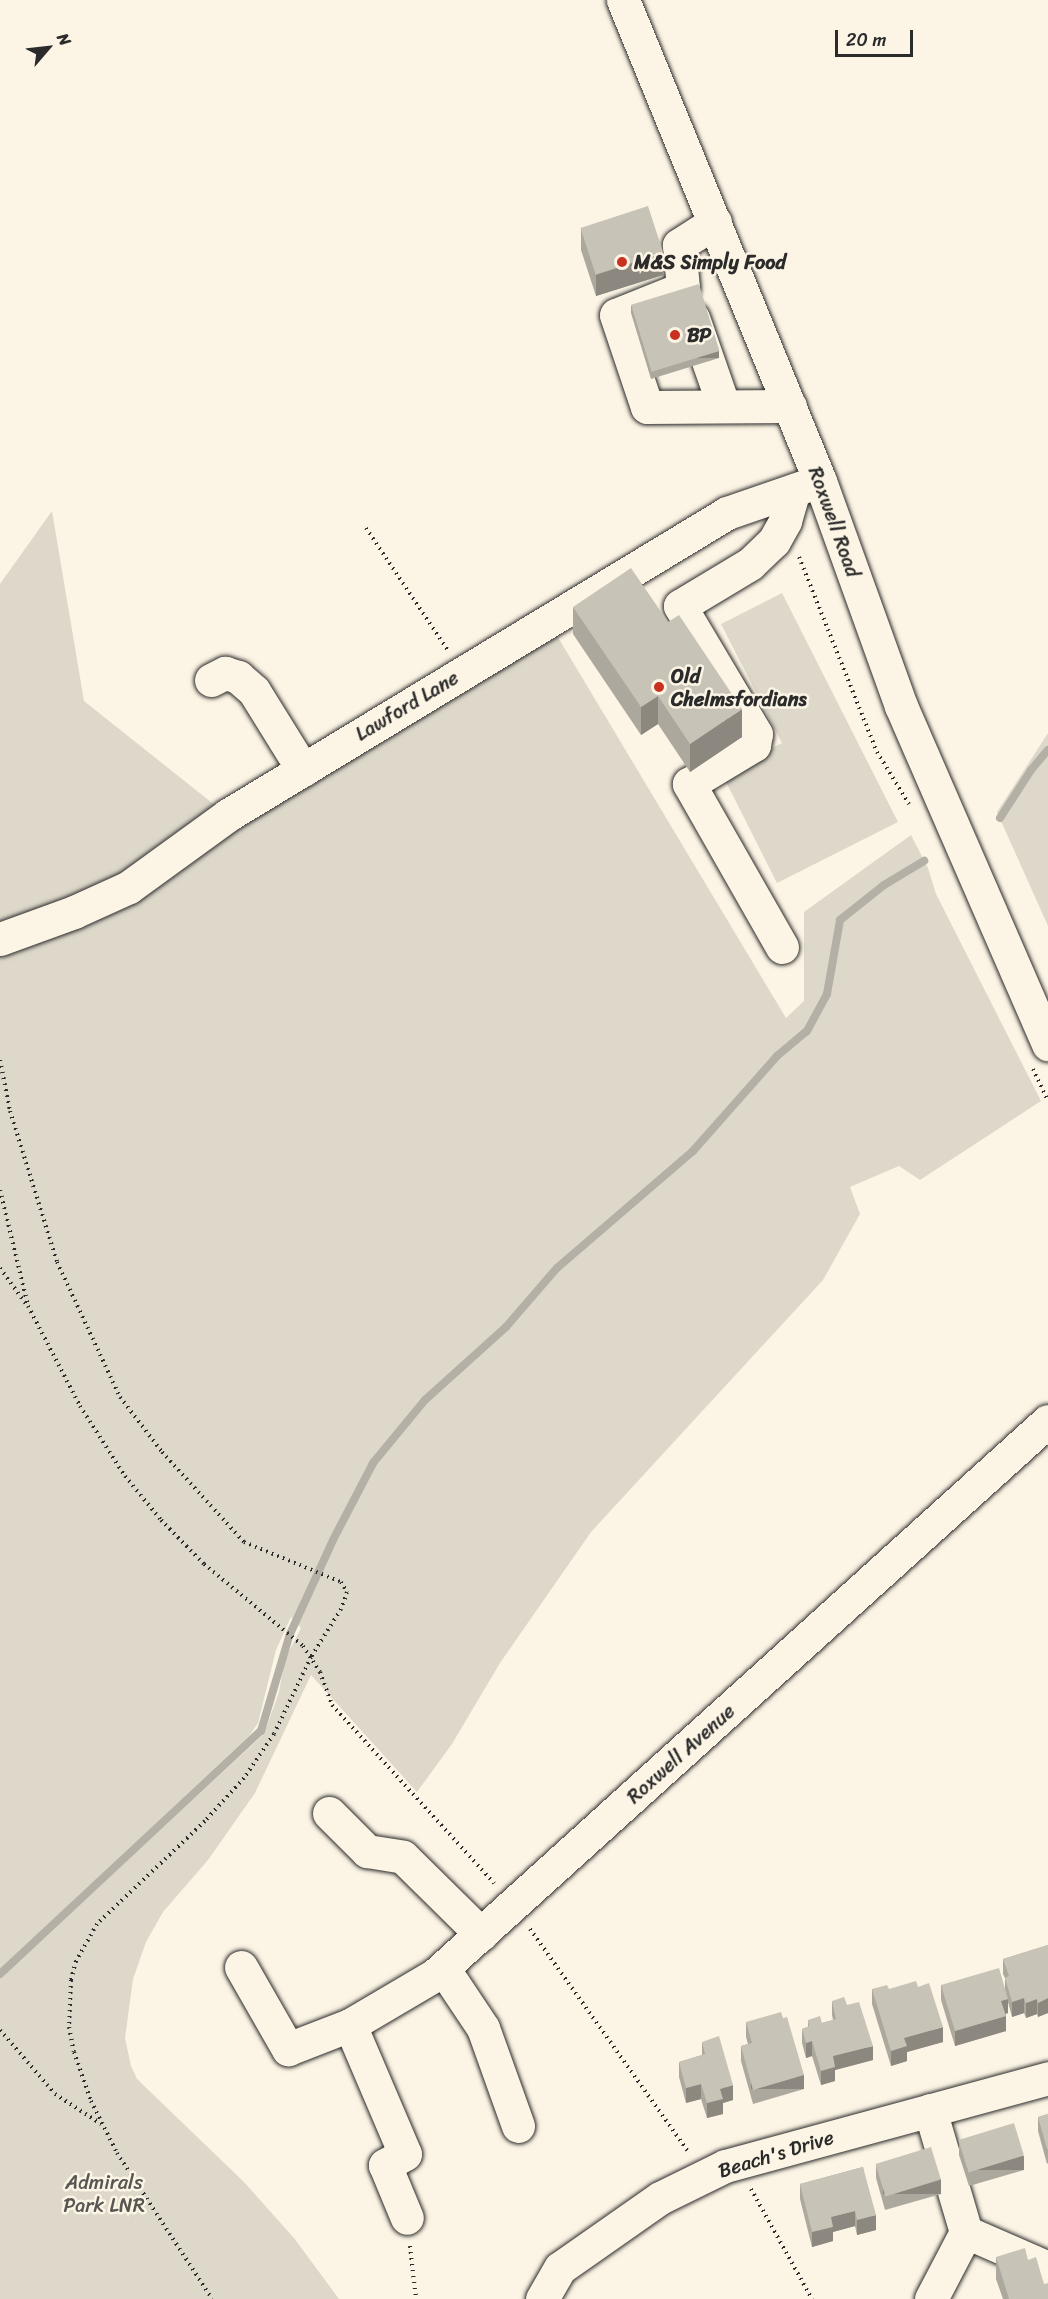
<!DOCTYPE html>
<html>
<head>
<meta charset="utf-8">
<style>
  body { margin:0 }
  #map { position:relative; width:1048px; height:2299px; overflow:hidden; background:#fcf5e5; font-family:Sriracha,sans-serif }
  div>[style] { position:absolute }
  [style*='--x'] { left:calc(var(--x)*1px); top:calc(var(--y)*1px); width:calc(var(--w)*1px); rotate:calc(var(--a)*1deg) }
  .green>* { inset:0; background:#ded8ca }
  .stream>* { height:8px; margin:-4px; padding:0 4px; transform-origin:4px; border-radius:4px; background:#b4b0a5 }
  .path>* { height:4px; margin-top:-2px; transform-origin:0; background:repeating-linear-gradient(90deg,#2b2b2b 0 1.5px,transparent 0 6px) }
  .roads { filter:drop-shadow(0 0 2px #2b2b2b) drop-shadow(0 0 2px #2b2b2b) }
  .minor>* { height:33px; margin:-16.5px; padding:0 16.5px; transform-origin:16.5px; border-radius:16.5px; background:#fcf5e5 }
  .major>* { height:33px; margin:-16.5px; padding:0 16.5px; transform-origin:16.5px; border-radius:16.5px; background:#fcf5e5 }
  .wall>* { inset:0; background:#aca89d }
  .shaded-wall>* { inset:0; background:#8c8880; transform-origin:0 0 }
  .building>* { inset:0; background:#c8c3b7; transform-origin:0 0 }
  .dots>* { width:16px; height:16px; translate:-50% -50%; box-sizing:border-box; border:3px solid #fcf5e5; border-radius:50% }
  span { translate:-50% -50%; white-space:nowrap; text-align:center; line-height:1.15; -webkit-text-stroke:5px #fcf5e5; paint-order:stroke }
  .poi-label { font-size:20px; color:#2b2b2b; font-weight:700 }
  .left { translate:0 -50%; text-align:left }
  .street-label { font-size:20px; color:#2b2b2b }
  .park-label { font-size:20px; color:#585653 }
  .north { position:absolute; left:18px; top:18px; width:60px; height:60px; -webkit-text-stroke:4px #fcf5e5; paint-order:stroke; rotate:62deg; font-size:16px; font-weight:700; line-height:24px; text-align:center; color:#2b2b2b }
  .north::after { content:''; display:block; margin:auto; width:21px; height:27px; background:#2b2b2b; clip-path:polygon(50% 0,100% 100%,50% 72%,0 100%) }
  .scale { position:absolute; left:835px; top:30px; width:78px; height:27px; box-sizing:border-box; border:3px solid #2b2b2b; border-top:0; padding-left:8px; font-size:18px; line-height:21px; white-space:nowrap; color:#2b2b2b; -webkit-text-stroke:4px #fcf5e5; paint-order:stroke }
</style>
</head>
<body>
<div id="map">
  <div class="green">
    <div style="clip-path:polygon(52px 511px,84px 701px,236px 822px,553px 629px,786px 1018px,804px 1001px,804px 912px,911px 835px,928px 868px,936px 894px,1041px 1101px,920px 1180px,899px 1166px,850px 1187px,860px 1214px,823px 1280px,591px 1532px,500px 1663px,452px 1744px,417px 1792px,311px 1675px,255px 1793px,208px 1860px,163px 1912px,146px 1942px,133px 1979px,125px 2038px,131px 2066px,137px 2079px,244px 2182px,294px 2238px,339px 2299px,0 2299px,0 1978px,264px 1734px,279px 1692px,285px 1659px,301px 1628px,291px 1617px,276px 1650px,258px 1723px,249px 1736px,0 1969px,0 584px)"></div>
    <div style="clip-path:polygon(782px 593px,898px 822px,777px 883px,722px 774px,782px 743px,721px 624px)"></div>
    <div style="clip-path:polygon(1048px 733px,1048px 926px,997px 812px)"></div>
  </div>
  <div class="stream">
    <div style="--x:1000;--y:818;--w:57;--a:-57.1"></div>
    <div style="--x:1031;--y:770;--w:26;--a:-50"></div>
    <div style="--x:0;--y:1974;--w:357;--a:-43"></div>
    <div style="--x:261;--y:1731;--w:101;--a:-73.4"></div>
    <div style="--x:290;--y:1634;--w:103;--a:-65.4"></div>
    <div style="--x:333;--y:1540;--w:87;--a:-62.5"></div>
    <div style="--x:373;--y:1463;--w:82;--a:-50.5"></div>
    <div style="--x:425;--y:1400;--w:109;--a:-42"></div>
    <div style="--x:506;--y:1327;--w:78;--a:-49.2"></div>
    <div style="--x:557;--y:1268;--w:179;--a:-40.7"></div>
    <div style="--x:693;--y:1151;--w:127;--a:-48.5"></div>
    <div style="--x:777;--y:1056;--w:39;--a:-40"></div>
    <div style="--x:807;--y:1031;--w:42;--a:-61.6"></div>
    <div style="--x:827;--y:994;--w:75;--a:-80"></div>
    <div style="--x:840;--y:920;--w:56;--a:-38.5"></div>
    <div style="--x:884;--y:885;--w:47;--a:-31"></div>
  </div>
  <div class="path">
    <div style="--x:366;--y:528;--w:146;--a:56.2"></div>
    <div style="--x:799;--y:557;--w:210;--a:68.2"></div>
    <div style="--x:877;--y:752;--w:61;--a:58.4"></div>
    <div style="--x:0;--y:1060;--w:52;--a:78.9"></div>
    <div style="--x:10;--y:1111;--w:158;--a:72.7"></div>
    <div style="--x:57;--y:1262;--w:149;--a:65"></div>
    <div style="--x:120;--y:1397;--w:69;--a:52.6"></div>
    <div style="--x:162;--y:1452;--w:122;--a:47.7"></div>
    <div style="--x:244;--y:1542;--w:105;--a:22.4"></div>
    <div style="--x:341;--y:1582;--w:12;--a:59"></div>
    <div style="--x:347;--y:1592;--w:18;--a:109"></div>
    <div style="--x:341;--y:1609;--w:57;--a:122"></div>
    <div style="--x:311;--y:1657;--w:85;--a:115.7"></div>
    <div style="--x:274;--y:1734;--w:53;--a:124.3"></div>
    <div style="--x:244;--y:1778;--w:58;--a:132.2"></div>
    <div style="--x:205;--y:1821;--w:149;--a:136.4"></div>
    <div style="--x:97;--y:1924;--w:43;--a:119.6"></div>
    <div style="--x:76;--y:1961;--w:20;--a:105"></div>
    <div style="--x:71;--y:1980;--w:47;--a:92.4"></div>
    <div style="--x:69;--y:2027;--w:25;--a:79"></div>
    <div style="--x:74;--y:2052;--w:52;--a:70.9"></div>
    <div style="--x:91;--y:2101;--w:58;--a:63.4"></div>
    <div style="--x:117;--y:2153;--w:174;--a:56.9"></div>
    <div style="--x:1033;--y:1069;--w:35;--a:65"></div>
    <div style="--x:0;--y:1190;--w:119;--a:76.4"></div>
    <div style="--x:28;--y:1306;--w:113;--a:62.5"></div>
    <div style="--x:80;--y:1406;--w:83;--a:57.3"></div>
    <div style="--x:125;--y:1476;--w:57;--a:50.7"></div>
    <div style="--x:161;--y:1520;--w:62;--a:45.7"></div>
    <div style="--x:204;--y:1564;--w:129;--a:39.6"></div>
    <div style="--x:303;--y:1646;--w:31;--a:57"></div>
    <div style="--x:320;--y:1672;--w:35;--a:70"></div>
    <div style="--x:332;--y:1705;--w:241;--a:47.7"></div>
    <div style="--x:0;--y:1268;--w:44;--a:54.2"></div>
    <div style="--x:530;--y:1929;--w:275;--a:54.6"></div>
    <div style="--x:0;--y:2030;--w:84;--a:49.3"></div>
    <div style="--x:55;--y:2094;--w:55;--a:33.1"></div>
    <div style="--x:751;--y:2189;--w:126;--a:61"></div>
    <div style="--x:410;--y:2246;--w:53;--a:83.5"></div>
  </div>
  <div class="roads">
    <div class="minor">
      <div style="--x:715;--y:222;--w:43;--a:147.4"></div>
      <div style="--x:679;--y:245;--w:43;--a:84.7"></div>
      <div style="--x:683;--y:288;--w:72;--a:158.1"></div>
      <div style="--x:616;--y:315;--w:97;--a:71.4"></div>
      <div style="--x:647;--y:407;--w:143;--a:-0.4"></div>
      <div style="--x:693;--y:318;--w:91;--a:70.8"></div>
      <div style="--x:211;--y:680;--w:16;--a:-27"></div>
      <div style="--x:225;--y:673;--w:14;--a:17"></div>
      <div style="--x:238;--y:677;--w:21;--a:41"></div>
      <div style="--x:254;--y:691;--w:93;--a:58.2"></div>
      <div style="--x:0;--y:939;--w:79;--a:-20"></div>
      <div style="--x:74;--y:912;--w:60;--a:-24.4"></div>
      <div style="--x:129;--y:887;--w:122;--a:-36"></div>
      <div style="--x:228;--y:815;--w:583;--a:-31.18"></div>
      <div style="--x:727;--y:513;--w:98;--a:-19"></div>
      <div style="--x:782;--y:947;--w:188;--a:-119.7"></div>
      <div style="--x:689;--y:784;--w:76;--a:-31"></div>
      <div style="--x:754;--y:745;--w:11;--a:-80"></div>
      <div style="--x:756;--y:734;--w:149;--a:-120.7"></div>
      <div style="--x:680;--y:606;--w:82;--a:-31"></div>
      <div style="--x:750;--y:564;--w:33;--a:-44"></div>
      <div style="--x:774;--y:541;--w:23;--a:-61"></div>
      <div style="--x:785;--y:521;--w:32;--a:-74"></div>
      <div style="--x:329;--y:1813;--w:54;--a:45"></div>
      <div style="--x:367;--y:1851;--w:36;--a:9"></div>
      <div style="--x:403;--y:1857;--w:110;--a:44.6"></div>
      <div style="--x:241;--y:1967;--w:95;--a:60.2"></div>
      <div style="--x:288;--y:2049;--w:66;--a:-21.2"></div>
      <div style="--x:350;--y:2025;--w:99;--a:-30.5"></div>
      <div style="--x:435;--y:1975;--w:826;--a:-42.11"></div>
      <div style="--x:443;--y:1968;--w:72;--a:56.3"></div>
      <div style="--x:483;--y:2028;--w:104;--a:70.3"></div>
      <div style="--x:350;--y:2025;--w:140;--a:66.9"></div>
      <div style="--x:405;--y:2154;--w:23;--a:151"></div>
      <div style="--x:385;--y:2165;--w:57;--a:67.5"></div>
      <div style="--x:930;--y:2110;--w:127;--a:73.6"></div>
      <div style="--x:966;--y:2232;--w:90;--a:23.7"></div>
      <div style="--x:542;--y:2299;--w:36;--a:-60"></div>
      <div style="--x:560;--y:2268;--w:122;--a:-35"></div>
      <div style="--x:660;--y:2198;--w:72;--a:-26.2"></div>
      <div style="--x:725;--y:2166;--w:335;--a:-15.2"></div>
      <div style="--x:931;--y:2299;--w:76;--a:-62.4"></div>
    </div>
    <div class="major">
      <div style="--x:623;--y:0;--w:520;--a:67.73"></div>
      <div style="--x:820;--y:481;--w:239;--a:70.2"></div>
      <div style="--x:901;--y:706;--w:369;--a:66.5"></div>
    </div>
  </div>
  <div class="wall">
    <div style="clip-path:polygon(581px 228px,663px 275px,596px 296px,581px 250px)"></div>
    <div style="clip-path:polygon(631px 305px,719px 358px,651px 379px,631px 313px)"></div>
    <div style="clip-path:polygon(573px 607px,742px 737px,690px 772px,658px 724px,641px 735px,573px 634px)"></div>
    <div style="clip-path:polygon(1048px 1945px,1048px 2013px,1038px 2017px,1037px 2014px,1026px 2018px,1024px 2013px,1012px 2017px,1008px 2002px,1008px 2013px,1006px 2014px,1006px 2031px,955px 2046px,941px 2000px,941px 1985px,1005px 1988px,1005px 1978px,1003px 1974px,1003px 1959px)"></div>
    <div style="clip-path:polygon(872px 1989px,889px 1989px,943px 2042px,907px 2052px,907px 2061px,891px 2066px,872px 2004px)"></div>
    <div style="clip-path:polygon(832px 2001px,847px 2005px,873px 2060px,835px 2070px,835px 2081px,821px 2085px,812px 2056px,806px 2058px,802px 2043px,802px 2029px,808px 2027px,808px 2020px,822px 2023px,833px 2020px,832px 2015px)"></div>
    <div style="clip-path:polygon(746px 2022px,804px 2089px,753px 2104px,741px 2061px,741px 2046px,748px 2044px,746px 2037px)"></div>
    <div style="clip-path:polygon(702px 2042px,733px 2100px,723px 2103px,723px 2114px,707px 2118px,701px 2099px,686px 2103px,679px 2077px,679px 2062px,702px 2055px)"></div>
    <div style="clip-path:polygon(1048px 2114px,1048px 2163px,1047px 2164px,1038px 2131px,1038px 2117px)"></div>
    <div style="clip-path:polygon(959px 2140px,1024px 2170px,969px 2186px,959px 2155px)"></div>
    <div style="clip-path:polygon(876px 2164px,941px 2194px,885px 2210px,876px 2178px)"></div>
    <div style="clip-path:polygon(863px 2167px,876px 2230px,857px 2235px,855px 2226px,833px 2232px,833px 2241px,812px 2247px,800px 2199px,800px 2184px)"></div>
    <div style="clip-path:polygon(996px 2257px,1028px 2260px,1048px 2299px,1003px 2299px,996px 2279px)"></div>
  </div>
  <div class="shaded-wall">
    <div style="clip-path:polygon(663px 253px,663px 275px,596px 296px,596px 275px)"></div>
    <div style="left:719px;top:351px;width:7px;height:71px;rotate:90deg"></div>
    <div style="clip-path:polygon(658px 696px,658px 724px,641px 735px,641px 707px)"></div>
    <div style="clip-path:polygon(742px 709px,742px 737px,690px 772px,690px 744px)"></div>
    <div style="clip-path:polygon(1024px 1998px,1024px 2013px,1012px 2017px,1012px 2002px)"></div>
    <div style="clip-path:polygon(1048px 1998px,1048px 2013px,1038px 2017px,1038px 2003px)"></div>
    <div style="clip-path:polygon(1008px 1999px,1008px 2013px,1001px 2015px,1001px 2001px)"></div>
    <div style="clip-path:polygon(1037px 1999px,1037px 2014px,1026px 2018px,1026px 2003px)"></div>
    <div style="clip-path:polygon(1006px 2016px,1006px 2031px,955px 2046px,955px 2031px)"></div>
    <div style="clip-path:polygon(943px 2027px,943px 2042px,907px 2052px,907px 2061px,891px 2066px,891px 2051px,904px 2038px)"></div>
    <div style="clip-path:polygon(812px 2041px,812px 2056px,806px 2058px,806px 2043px)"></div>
    <div style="clip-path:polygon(873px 2046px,873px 2060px,835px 2070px,835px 2081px,821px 2085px,821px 2071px,833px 2056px)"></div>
    <div style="left:804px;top:2075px;width:14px;height:53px;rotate:90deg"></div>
    <div style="clip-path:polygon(701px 2084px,701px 2099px,686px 2103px,686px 2088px)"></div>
    <div style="clip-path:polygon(733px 2085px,733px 2100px,723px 2103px,723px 2114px,707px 2118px,707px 2103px,720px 2089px)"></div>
    <div style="left:1024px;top:2156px;width:14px;height:57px;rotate:90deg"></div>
    <div style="left:941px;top:2179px;width:15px;height:58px;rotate:90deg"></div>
    <div style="clip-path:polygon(855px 2211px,855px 2226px,833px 2232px,833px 2241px,812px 2247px,812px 2232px,831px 2217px)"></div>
    <div style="clip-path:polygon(876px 2215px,876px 2230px,857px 2235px,857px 2220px)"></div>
  </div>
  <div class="building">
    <div style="left:648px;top:206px;width:49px;height:71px;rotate:72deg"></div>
    <div style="left:699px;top:284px;width:70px;height:71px;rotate:73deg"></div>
    <div style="clip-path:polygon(631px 568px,668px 622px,679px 615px,742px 709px,690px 744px,658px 696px,641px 707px,573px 607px)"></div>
    <div style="clip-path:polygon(1048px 1945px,1048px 1998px,1038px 2003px,1037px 1999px,1026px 2003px,1024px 1998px,1012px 2002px,1005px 1978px,1009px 1976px,1003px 1959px)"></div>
    <div style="clip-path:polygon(999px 1968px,1008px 1999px,1001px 2001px,1006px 2016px,955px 2031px,941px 1985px)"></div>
    <div style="clip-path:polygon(916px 1981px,918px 1987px,929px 1983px,943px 2027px,904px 2038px,907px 2046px,891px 2051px,872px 1989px,887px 1985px,889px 1989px)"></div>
    <div style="clip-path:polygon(844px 1997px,847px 2005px,859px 2002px,873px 2046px,833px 2056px,835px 2067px,821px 2071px,812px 2041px,806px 2043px,802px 2029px,809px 2026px,808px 2020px,820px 2016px,822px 2023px,836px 2019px,832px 2001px)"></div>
    <div style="clip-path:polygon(781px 2012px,783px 2018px,787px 2017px,804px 2075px,753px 2090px,741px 2046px,752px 2043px,746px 2022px)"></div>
    <div style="clip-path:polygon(719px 2036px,733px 2085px,720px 2089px,723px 2099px,707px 2103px,701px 2084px,686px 2088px,679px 2062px,705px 2054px,702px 2042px)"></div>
    <div style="clip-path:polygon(1048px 2114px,1048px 2149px,1047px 2149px,1038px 2117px)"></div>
    <div style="left:1014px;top:2123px;width:34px;height:58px;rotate:73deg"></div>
    <div style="left:931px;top:2147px;width:34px;height:58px;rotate:73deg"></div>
    <div style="clip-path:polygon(863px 2167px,876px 2215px,857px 2220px,855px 2211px,831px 2217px,833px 2227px,812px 2232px,800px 2184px)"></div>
    <div style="clip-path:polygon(1025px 2248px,1028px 2260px,1036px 2257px,1044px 2284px,1048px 2283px,1048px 2299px,1009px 2299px,996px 2257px)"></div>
  </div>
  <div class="dots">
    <div style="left:622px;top:262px;background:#c8321e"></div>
    <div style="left:675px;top:335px;background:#c8321e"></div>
    <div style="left:659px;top:687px;background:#c8321e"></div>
  </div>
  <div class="poi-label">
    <span class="left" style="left:634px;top:262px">M&amp;S Simply Food</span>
    <span class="left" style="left:687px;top:335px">BP</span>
    <span class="left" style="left:671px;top:688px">Old<br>Chelmsfordians</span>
  </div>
  <div class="street-label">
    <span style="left:834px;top:522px;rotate:70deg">Roxwell Road</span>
    <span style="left:407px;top:706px;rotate:-31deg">Lawford Lane</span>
    <span style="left:681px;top:1754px;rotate:-42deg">Roxwell Avenue</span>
    <span style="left:776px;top:2154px;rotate:-17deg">Beach's Drive</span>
  </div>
  <div class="park-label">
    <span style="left:104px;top:2194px">Admirals<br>Park LNR</span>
  </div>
  <div class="north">N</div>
  <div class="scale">20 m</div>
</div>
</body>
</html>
